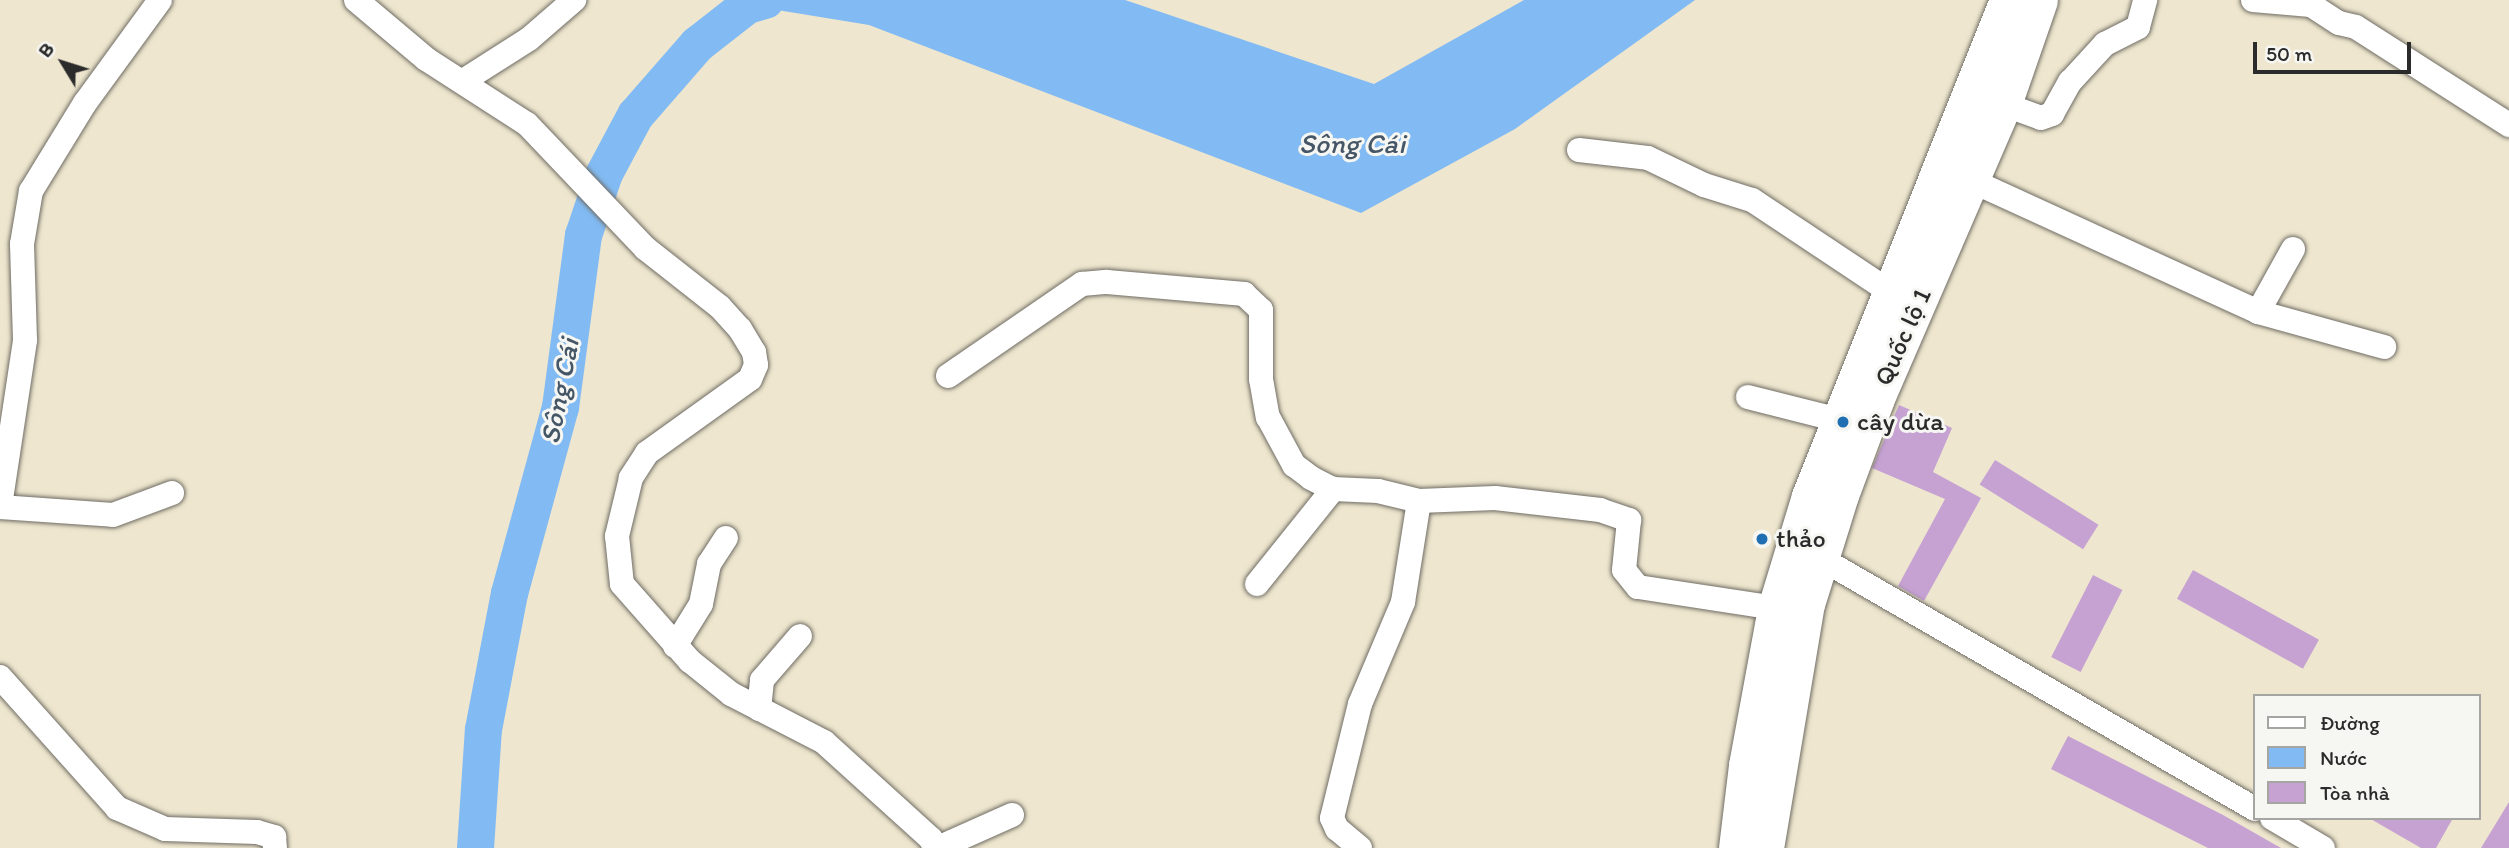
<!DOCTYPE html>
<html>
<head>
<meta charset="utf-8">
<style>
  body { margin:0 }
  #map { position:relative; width:2509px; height:848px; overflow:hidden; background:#eee6ce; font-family:Itim,sans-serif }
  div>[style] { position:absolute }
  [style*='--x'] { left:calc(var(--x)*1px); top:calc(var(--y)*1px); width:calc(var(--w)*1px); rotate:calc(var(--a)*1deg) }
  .water>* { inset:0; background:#82bbf3 }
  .river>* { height:37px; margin:-18.5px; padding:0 18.5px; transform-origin:18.5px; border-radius:18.5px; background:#82bbf3 }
  .building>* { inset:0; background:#c6a2d3; transform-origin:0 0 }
  .roads { filter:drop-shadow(0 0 2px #6f6c64) drop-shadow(0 0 2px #6f6c64) }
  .minor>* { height:24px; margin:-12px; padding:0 12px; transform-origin:12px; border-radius:12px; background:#fff }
  .highway>* { height:37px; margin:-18.5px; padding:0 18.5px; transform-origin:18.5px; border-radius:18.5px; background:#fff }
  .dots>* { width:19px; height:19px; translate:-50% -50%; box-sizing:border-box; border:4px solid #f6f6f2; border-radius:50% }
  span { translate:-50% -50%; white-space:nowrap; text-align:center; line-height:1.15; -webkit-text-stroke:6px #f6f6f2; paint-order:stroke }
  .street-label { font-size:26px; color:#2b2b2b }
  .poi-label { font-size:26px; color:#2b2b2b }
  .left { translate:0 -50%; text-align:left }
  .water-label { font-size:28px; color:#455667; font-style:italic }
  .legend { position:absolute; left:2253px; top:694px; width:228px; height:126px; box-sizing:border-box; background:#f6f6f2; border:2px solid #a5a5a2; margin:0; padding:9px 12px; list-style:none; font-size:21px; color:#2b2b2b }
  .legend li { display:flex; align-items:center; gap:14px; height:35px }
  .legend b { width:35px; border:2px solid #a5a5a2 }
  .north { position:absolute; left:28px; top:28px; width:70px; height:70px; -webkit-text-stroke:5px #f6f6f2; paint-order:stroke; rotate:308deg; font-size:19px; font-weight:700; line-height:28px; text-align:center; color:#2b2b2b }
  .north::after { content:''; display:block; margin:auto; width:24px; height:32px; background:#2b2b2b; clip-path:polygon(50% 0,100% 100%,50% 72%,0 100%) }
  .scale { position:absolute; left:2253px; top:42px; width:158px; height:32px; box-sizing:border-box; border:4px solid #2b2b2b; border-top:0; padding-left:9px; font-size:21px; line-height:24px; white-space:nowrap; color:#2b2b2b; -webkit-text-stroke:5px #f6f6f2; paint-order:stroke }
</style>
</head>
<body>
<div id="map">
  <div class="water">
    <div style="clip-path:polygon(759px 0,1125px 0,1374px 84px,1524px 0,1695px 0,1515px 129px,1361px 213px,869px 25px,747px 5px)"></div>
  </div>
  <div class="river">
    <div style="--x:475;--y:848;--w:119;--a:-86.2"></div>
    <div style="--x:483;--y:729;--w:138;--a:-79.2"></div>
    <div style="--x:509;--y:593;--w:193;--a:-74.7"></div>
    <div style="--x:560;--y:407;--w:174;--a:-82.4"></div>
    <div style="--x:583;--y:235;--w:65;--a:-71.3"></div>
    <div style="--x:604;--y:173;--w:66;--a:-61.9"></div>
    <div style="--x:635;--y:115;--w:94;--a:-48.9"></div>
    <div style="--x:697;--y:44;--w:63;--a:-38"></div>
    <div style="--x:747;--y:5;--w:19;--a:-16"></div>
  </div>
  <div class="building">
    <div style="clip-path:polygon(1899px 405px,1952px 428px,1933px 472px,1981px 498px,1924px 601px,1898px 586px,1945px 499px,1872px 468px)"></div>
    <div style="left:1995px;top:460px;width:122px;height:29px;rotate:32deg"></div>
    <div style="left:2193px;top:570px;width:144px;height:33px;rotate:29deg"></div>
    <div style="left:2093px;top:575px;width:33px;height:92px;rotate:27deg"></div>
    <div style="clip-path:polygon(2068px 736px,2223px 815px,2281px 848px,2208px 848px,2051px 769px)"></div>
    <div style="clip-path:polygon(2509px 802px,2509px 848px,2481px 848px)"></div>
    <div style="clip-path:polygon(2369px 818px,2453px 818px,2436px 848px,2421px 848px)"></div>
  </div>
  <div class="roads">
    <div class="minor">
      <div style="--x:356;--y:0;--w:92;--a:40.1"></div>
      <div style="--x:426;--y:59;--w:120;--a:32.8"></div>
      <div style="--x:527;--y:124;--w:171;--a:46.4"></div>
      <div style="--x:645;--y:248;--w:95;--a:38.2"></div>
      <div style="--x:720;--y:307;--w:30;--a:48"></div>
      <div style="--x:740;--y:329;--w:27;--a:59"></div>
      <div style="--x:754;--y:352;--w:13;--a:81"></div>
      <div style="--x:756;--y:365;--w:15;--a:113"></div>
      <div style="--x:750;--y:379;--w:127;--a:144.3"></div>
      <div style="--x:647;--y:453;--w:30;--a:123"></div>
      <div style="--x:631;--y:478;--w:60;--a:103.6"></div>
      <div style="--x:617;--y:536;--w:48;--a:84.1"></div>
      <div style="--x:622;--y:584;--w:103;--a:48.6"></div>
      <div style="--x:690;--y:661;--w:53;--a:38.8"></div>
      <div style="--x:731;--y:694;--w:105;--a:27.3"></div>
      <div style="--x:824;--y:742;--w:144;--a:42.2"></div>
      <div style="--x:931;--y:839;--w:10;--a:66"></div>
      <div style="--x:2253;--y:0;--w:58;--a:4.9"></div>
      <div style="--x:2311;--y:5;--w:33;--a:33"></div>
      <div style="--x:2339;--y:23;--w:17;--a:13"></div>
      <div style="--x:2356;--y:27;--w:182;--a:32.6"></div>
      <div style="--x:463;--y:81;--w:78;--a:-32.5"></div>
      <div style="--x:529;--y:39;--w:60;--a:-40.9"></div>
      <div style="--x:2003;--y:104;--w:40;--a:20.2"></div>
      <div style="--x:2041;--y:118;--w:12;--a:-20"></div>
      <div style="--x:2052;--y:114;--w:37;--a:-61"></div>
      <div style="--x:2070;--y:82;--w:52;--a:-47.4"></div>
      <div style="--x:2105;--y:44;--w:37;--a:-27"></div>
      <div style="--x:2138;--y:27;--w:28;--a:-75"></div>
      <div style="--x:1579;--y:150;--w:69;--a:6.6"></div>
      <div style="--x:1648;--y:158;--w:62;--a:25.7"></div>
      <div style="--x:1704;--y:185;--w:50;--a:17.4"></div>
      <div style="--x:1752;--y:200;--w:164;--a:33.6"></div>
      <div style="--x:1970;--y:180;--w:317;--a:24.6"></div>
      <div style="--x:2258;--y:312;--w:131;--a:15.5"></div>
      <div style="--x:2258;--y:312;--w:72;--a:-60.9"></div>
      <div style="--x:948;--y:376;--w:163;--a:-34.5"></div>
      <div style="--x:1082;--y:284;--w:25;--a:-5"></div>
      <div style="--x:1107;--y:282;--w:138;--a:5"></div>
      <div style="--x:1244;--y:294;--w:23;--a:43"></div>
      <div style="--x:1261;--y:310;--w:69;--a:90"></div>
      <div style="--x:1261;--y:379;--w:39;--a:80"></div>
      <div style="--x:1268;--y:417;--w:55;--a:61.6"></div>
      <div style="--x:1294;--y:465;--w:21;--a:37"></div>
      <div style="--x:1311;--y:478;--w:25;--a:27"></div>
      <div style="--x:1333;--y:489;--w:45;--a:2.5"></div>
      <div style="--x:1378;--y:491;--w:42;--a:13.7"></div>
      <div style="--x:1419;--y:501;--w:76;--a:-2.3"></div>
      <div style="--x:1495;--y:498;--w:106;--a:6.5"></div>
      <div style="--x:1600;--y:510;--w:31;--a:19"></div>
      <div style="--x:1629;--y:520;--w:50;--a:95.7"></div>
      <div style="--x:1624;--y:570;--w:22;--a:51"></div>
      <div style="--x:1638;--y:587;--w:140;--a:8.7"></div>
      <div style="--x:1748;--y:397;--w:94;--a:14.2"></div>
      <div style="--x:0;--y:506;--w:168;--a:-81.4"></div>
      <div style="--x:25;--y:340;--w:96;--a:-91.8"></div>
      <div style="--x:22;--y:244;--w:54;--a:-80.4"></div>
      <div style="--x:31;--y:191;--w:103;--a:-58.5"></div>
      <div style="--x:85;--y:103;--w:127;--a:-53.9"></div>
      <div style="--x:0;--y:507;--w:113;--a:4"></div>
      <div style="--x:113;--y:515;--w:63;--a:-20.4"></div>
      <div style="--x:1820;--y:558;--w:502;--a:29.99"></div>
      <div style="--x:1257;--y:584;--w:122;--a:-51.3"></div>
      <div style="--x:675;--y:646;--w:49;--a:-58.2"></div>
      <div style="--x:701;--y:604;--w:41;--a:-78.7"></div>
      <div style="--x:709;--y:564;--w:31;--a:-57"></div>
      <div style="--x:0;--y:677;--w:176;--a:48.2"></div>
      <div style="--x:117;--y:808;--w:52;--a:23.6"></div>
      <div style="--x:165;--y:829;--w:92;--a:1.9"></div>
      <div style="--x:257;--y:832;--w:18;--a:16"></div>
      <div style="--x:274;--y:837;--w:11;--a:85"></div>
      <div style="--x:759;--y:709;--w:29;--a:-84"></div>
      <div style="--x:762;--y:680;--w:58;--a:-49.2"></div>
      <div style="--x:2272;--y:818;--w:59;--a:30.5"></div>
      <div style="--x:938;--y:848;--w:81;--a:-24"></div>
      <div style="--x:1360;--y:848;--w:30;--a:-140"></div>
      <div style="--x:1337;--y:829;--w:12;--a:-114"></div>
      <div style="--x:1332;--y:818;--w:117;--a:-76.2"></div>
      <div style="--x:1360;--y:704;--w:111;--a:-67.1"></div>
      <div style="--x:1403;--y:602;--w:102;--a:-81"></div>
    </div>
    <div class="highway">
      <div style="--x:1737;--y:848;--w:84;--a:-83.1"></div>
      <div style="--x:1747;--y:765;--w:160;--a:-79.5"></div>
      <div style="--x:1776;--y:608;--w:117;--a:-73.1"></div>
      <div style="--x:1810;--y:496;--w:534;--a:-68.24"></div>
      <div style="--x:1765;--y:848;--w:247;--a:-80.5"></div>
      <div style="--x:1806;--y:604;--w:114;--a:-72.7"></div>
      <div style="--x:1840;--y:495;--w:103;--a:-69.6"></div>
      <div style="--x:1876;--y:398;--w:320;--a:-66.6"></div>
      <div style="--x:2003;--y:104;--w:110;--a:-70.9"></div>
    </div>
  </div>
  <div class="dots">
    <div style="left:1843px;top:422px;background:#1f6fb2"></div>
    <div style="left:1762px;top:539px;background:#1f6fb2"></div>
  </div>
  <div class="street-label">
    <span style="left:1903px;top:337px;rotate:-66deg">Quốc lộ 1</span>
  </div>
  <div class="poi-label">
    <span class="left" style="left:1857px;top:422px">cây dừa</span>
    <span class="left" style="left:1776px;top:539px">thảo</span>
  </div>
  <div class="water-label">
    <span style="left:1352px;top:143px">Sông Cái</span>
    <span style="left:559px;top:391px;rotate:-79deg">Sông Cái</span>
  </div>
  <ul class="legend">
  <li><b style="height:9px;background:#fff"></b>Đường</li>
  <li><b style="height:19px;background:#82bbf3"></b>Nước</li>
  <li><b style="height:19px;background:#c6a2d3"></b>Tòa nhà</li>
  </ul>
  <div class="north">B</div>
  <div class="scale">50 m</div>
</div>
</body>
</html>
